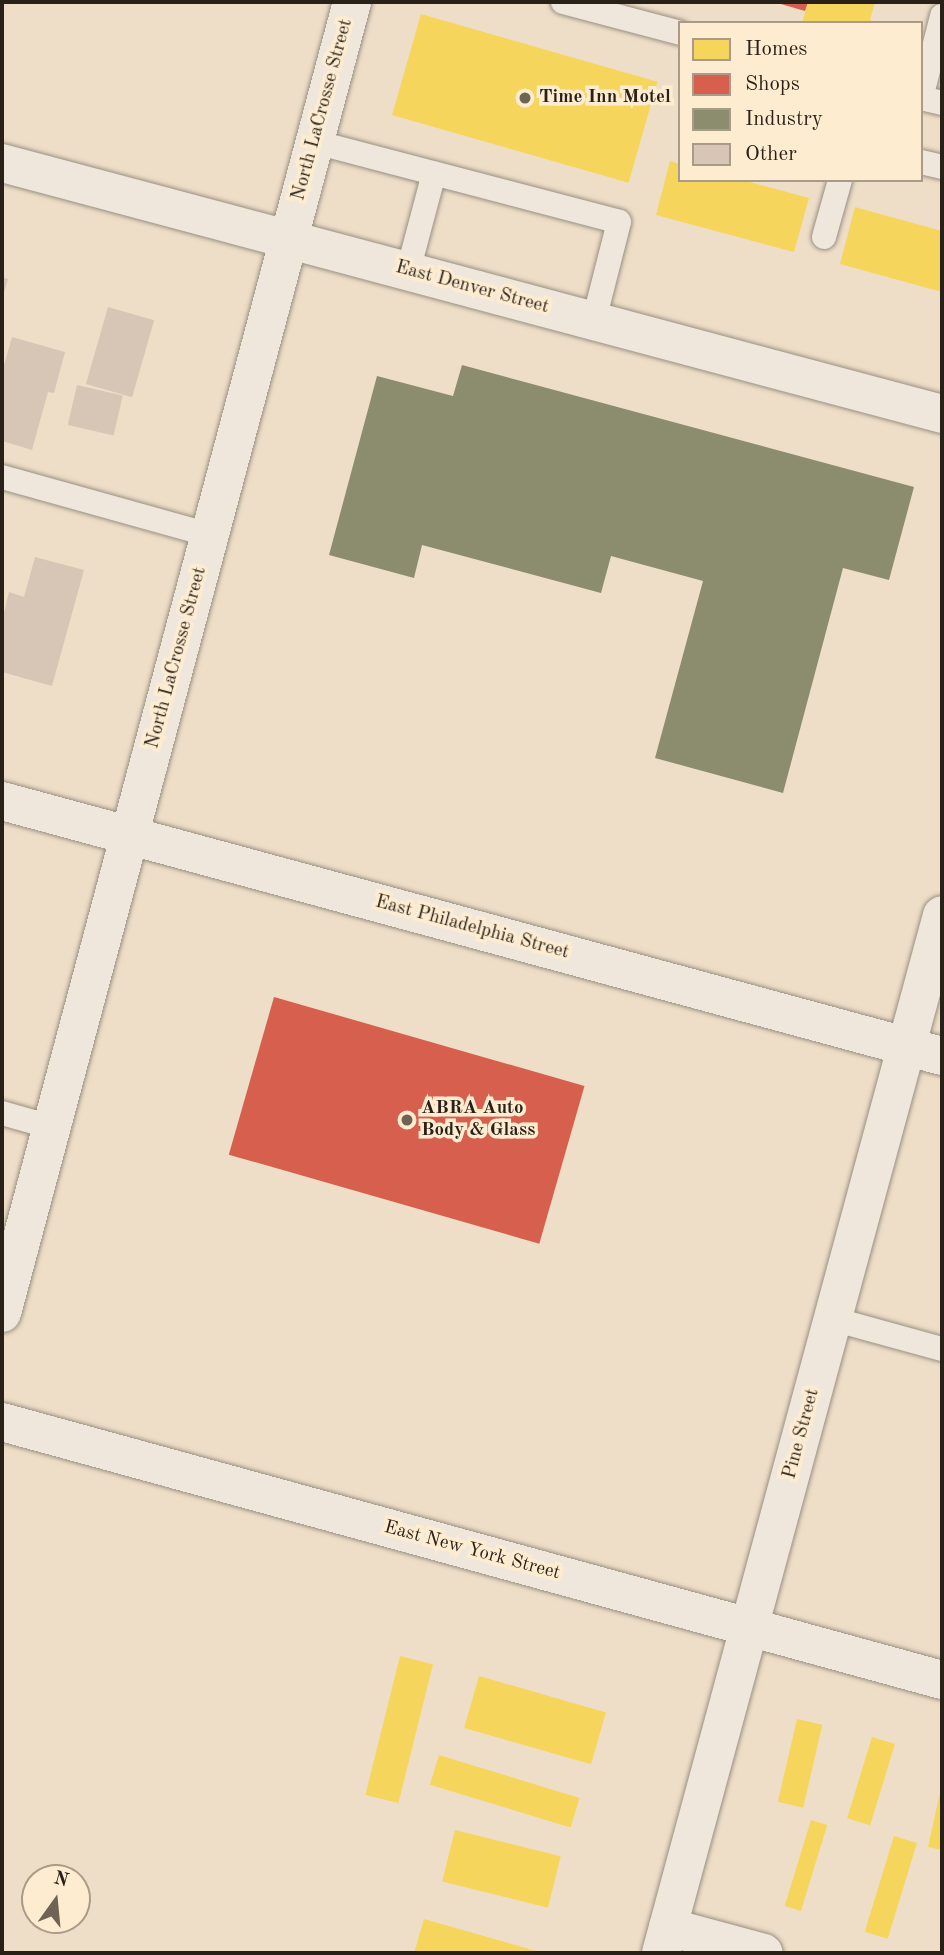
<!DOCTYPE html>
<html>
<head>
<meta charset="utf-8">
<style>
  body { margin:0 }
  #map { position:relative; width:944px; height:1955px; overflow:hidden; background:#eedec7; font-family:"Old Standard TT",serif }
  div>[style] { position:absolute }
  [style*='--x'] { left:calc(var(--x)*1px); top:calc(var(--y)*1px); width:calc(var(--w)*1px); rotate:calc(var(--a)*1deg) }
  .homes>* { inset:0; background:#f6d55c; transform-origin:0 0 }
  .shops>* { inset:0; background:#d6604d; transform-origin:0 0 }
  .industry>* { inset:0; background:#8c8c6e }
  .building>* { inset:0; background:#d7c6b5; transform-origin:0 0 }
  .roads { filter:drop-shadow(0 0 2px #999082) drop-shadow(0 0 2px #999082) }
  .service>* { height:24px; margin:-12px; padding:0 12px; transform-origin:12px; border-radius:12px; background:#efe7dc }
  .minor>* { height:38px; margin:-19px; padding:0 19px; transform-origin:19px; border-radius:19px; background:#efe7dc }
  .secondary>* { height:38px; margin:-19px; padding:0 19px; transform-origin:19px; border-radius:19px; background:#efe7dc }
  .dots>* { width:19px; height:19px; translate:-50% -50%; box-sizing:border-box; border:4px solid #feecd1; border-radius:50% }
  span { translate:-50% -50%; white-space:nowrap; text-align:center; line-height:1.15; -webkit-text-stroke:7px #feecd1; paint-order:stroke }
  .poi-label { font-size:19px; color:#292118; font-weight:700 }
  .left { translate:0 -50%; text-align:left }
  .street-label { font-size:19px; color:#292118 }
  .frame { position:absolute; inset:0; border:4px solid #292118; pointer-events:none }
  .legend { position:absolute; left:678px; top:21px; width:245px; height:161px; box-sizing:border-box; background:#feecd1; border:2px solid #a99b87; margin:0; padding:9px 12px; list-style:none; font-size:21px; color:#292118 }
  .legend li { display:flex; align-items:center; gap:14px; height:35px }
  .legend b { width:35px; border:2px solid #a99b87 }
  .north { position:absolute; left:21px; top:1864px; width:70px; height:70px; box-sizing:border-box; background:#feecd1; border:2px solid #a99b87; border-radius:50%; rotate:15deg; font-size:19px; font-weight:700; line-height:28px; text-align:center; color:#292118 }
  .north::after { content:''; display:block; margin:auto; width:24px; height:32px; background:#6e6355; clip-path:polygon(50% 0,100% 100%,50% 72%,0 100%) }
</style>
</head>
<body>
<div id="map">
  <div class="homes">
    <div style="clip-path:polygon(808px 2px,875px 2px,870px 20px,877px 23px,802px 23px)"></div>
    <div style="left:421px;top:14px;width:246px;height:105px;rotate:16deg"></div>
    <div style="clip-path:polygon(670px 161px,680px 164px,680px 180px,742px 180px,809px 198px,794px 252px,656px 215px)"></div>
    <div style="clip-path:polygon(855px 207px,942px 231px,942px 292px,840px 264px)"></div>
    <div style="left:400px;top:1656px;width:34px;height:143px;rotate:14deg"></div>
    <div style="left:479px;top:1676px;width:132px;height:54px;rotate:16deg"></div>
    <div style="left:797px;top:1719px;width:26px;height:85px;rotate:13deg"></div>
    <div style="left:872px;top:1737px;width:24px;height:85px;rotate:17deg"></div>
    <div style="left:439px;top:1755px;width:147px;height:31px;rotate:17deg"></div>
    <div style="clip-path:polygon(941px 1788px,942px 1788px,942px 1850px,928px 1847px)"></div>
    <div style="left:811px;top:1820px;width:17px;height:90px;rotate:17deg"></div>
    <div style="left:455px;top:1830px;width:109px;height:53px;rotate:14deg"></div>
    <div style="left:894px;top:1836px;width:24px;height:100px;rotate:17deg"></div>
    <div style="clip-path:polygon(424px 1919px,536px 1951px,535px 1953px,414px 1953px)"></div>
  </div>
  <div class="shops">
    <div style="clip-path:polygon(774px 2px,808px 2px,805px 11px)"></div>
    <div style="left:274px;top:997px;width:323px;height:164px;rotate:16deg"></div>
  </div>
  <div class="industry">
    <div style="clip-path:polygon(462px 365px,914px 487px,889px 580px,843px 568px,783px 793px,655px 758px,703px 581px,611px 556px,601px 593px,422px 545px,414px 578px,329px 555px,377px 376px,453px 396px)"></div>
  </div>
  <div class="building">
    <div style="clip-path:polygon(2px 277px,8px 279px,2px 299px)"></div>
    <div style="left:108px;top:307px;width:48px;height:80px;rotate:16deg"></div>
    <div style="clip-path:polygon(12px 337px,65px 352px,54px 393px,48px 392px,32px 450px,2px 441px,2px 372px)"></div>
    <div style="left:77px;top:385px;width:47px;height:41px;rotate:13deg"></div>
    <div style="clip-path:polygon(35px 557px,84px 570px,52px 686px,2px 672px,2px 621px,9px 592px,24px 597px)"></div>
  </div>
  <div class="roads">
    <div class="service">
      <div style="--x:563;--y:2;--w:121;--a:14.8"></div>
      <div style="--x:921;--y:98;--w:85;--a:-75.6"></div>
      <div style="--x:921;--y:98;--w:22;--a:13"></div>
      <div style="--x:315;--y:142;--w:314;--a:14.7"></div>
      <div style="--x:619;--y:222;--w:101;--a:104.3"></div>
      <div style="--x:921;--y:162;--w:22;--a:13"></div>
      <div style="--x:824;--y:237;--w:59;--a:-74.3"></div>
      <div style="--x:408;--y:271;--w:101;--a:-75.1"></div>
      <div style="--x:2;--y:477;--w:216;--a:15.6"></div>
      <div style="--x:2;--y:1113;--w:51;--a:15.9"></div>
      <div style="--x:833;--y:1319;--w:113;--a:15.4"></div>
    </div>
    <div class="minor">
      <div style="--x:2;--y:163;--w:973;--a:14.95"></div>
      <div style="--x:2;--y:801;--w:974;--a:15.18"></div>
      <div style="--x:2;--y:1422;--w:975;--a:15.35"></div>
      <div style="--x:668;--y:1927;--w:99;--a:15.2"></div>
      <div style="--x:661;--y:1953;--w:1075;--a:-74.85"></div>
    </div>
    <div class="secondary">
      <div style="--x:2;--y:1313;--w:1357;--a:-75.05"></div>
    </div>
  </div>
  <div class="dots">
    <div style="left:525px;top:98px;background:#6e6355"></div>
    <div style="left:407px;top:1120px;background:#6e6355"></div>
  </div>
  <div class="poi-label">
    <span class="left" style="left:539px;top:98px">Time Inn Motel</span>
    <span class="left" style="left:421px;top:1120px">ABRA Auto<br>Body &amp; Glass</span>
  </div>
  <div class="street-label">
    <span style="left:323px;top:110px;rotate:-75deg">North LaCrosse Street</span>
    <span style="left:472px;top:288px;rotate:15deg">East Denver Street</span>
    <span style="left:177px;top:658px;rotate:-75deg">North LaCrosse Street</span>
    <span style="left:472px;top:928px;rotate:15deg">East Philadelphia Street</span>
    <span style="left:802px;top:1434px;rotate:-75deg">Pine Street</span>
    <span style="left:472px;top:1551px;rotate:15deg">East New York Street</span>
  </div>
  <div class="frame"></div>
  <ul class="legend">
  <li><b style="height:19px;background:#f6d55c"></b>Homes</li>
  <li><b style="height:19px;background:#d6604d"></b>Shops</li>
  <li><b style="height:19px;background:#8c8c6e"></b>Industry</li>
  <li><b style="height:19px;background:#d7c6b5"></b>Other</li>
  </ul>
  <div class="north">N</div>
</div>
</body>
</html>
